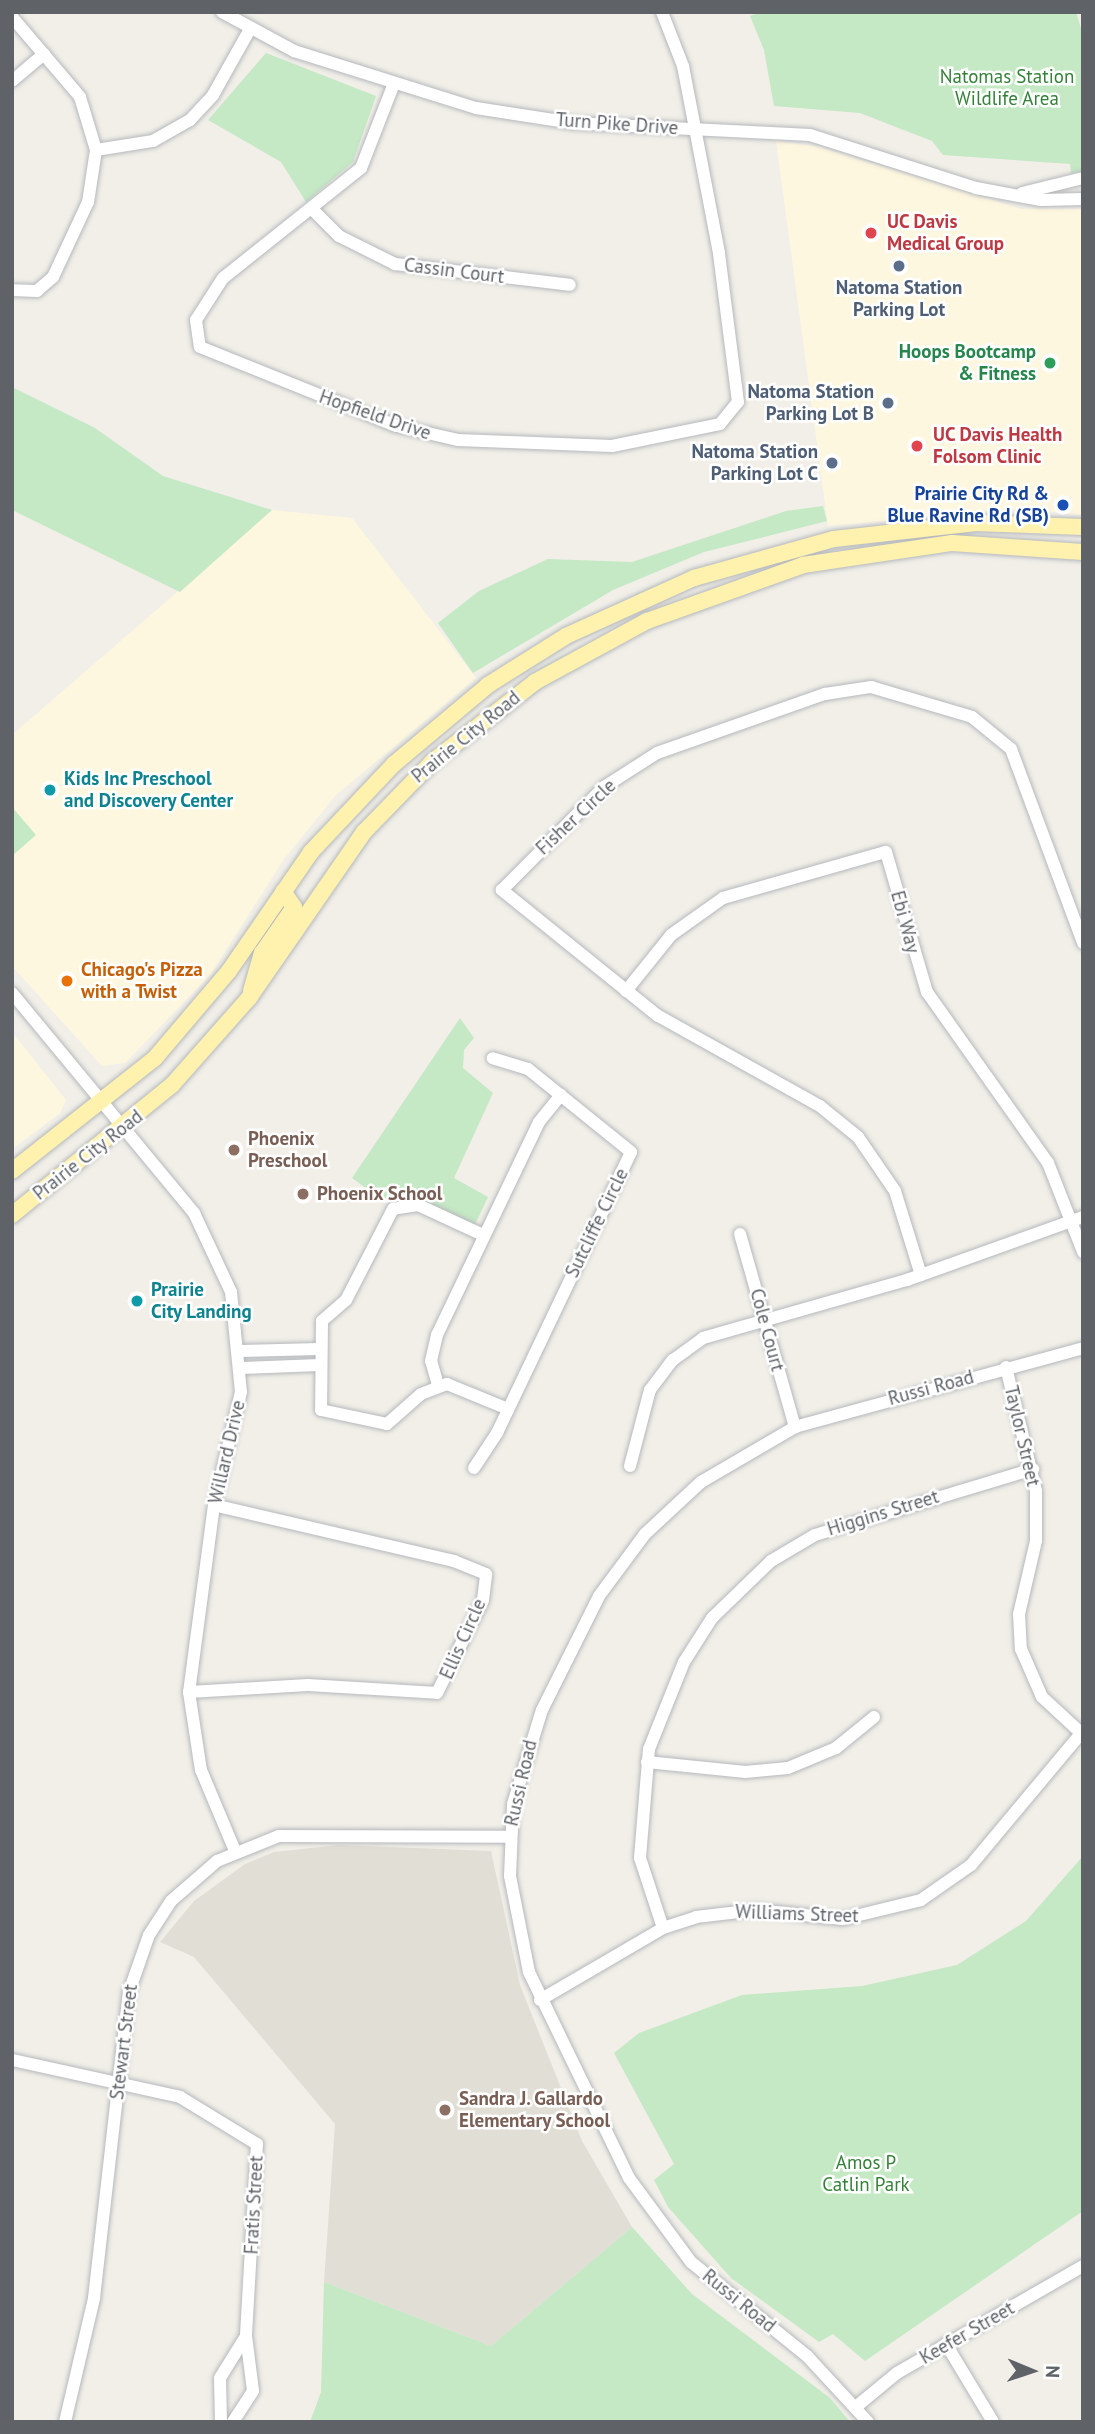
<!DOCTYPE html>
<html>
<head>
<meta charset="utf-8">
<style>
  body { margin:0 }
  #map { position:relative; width:1095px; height:2434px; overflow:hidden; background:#f1efe8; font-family:"PT Sans",sans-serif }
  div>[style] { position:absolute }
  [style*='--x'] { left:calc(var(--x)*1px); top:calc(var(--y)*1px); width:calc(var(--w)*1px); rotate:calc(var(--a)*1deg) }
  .commercial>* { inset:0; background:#fef7e0 }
  .education>* { inset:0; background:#e1ded6 }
  .green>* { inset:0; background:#c5e8c5 }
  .roads { filter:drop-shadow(0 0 2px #b5b8bc) drop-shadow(0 0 2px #b5b8bc) }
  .minor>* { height:12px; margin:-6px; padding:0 6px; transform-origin:6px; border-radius:6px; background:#fff }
  .major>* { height:16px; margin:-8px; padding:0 8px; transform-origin:8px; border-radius:8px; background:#fff2af }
  .dots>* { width:19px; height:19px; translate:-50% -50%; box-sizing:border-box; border:4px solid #fff; border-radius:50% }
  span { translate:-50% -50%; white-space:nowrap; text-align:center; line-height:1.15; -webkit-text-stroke:5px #fff; paint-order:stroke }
  .park-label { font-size:19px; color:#348238 }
  .street-label { font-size:19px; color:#5f6368 }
  .health-label { font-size:19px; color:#be3a42; font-weight:700 }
  .left { translate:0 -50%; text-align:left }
  .service-label { font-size:19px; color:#4e5e75; font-weight:700 }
  .right { translate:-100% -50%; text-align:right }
  .leisure-label { font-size:19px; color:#27864d; font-weight:700 }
  .transit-label { font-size:19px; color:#164399; font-weight:700 }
  .culture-label { font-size:19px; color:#0d838f; font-weight:700 }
  .food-label { font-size:19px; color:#c56008; font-weight:700 }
  .education-label { font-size:19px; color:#785e54; font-weight:700 }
  .frame { position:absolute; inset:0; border:14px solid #5f6368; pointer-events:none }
  .north { position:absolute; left:997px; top:2336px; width:70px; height:70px; -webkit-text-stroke:5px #fff; paint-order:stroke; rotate:92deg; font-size:19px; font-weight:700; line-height:28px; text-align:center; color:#5f6368 }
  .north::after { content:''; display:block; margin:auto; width:24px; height:32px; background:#5f6368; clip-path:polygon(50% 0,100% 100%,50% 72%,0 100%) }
</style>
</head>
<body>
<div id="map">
  <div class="commercial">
    <div style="clip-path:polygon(776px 141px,820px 147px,1021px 209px,1083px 209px,1083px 515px,1018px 509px,828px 526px)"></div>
    <div style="clip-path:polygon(272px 510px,352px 518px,476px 678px,336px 795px,284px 859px,211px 974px,125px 1063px,102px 1066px,12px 966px,12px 735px)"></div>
    <div style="clip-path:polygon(12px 1032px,66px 1100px,60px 1113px,12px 1149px)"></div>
  </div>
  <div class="education">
    <div style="clip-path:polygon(339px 1845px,491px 1851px,520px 1985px,582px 2141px,632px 2227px,491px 2346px,324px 2282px,335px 2124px,194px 1957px,160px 1942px,194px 1901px,245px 1864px,274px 1852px)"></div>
  </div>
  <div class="green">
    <div style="clip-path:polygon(761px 12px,1076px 12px,1083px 35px,1083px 172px,1071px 173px,1070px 164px,943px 155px,932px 141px,860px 113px,774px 106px,764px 50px,750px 16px)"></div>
    <div style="clip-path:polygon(266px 53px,376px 96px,353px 162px,306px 202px,281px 162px,208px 120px)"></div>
    <div style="clip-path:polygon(12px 387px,95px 428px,163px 476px,272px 510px,180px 592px,12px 510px)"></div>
    <div style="clip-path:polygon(823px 506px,827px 521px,704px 552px,613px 590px,473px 673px,438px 623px,479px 591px,548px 559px,632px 562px,786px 511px)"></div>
    <div style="clip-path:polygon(12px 807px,36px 835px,12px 856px)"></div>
    <div style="clip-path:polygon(460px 1018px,474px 1038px,464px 1050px,463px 1068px,493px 1093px,454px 1178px,488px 1197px,474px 1227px,412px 1200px,385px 1202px,352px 1178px)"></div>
    <div style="clip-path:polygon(1083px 1856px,1083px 2211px,865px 2361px,833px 2334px,819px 2342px,731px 2278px,668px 2207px,654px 2180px,674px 2164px,614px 2053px,639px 2033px,742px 1995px,862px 1986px,957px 1965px,1026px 1921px)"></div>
    <div style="clip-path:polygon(632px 2227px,692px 2294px,830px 2398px,850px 2422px,310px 2422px,321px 2392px,324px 2282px,491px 2346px)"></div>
  </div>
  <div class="roads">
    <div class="minor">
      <div style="--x:222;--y:12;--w:82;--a:28.4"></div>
      <div style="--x:294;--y:51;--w:191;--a:17.4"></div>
      <div style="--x:476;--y:108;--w:98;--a:8.8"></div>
      <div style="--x:573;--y:123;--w:237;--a:2.9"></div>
      <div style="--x:810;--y:135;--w:174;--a:17.7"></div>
      <div style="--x:976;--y:188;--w:66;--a:10.5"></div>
      <div style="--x:1041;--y:200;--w:42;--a:-1.4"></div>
      <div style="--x:12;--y:17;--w:105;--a:49.6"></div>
      <div style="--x:80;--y:97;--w:55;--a:73.2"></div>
      <div style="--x:96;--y:150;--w:53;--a:98.7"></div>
      <div style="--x:88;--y:202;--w:83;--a:115"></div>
      <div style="--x:53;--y:277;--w:21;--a:139"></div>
      <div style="--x:37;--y:291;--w:25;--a:-178"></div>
      <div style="--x:12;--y:81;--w:42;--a:-40.2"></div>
      <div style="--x:393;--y:86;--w:88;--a:111.3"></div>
      <div style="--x:361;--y:168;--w:176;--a:141.4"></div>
      <div style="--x:223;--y:278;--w:50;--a:122.7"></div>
      <div style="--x:196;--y:320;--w:27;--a:82"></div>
      <div style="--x:200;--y:347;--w:212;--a:21.9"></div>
      <div style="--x:397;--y:426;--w:63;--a:12.9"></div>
      <div style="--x:458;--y:440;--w:154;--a:2.2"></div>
      <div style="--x:612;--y:446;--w:110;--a:-11.5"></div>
      <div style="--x:720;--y:424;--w:28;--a:-51"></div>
      <div style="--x:738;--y:402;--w:150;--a:-97.3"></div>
      <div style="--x:719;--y:253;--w:190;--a:-100.9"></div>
      <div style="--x:683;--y:66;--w:58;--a:-111.3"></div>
      <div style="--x:96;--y:150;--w:58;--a:-9"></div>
      <div style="--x:153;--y:141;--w:43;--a:-29.6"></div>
      <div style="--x:190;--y:120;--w:34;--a:-47"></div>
      <div style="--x:213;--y:95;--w:76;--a:-60.7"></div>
      <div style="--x:1022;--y:193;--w:63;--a:-13.8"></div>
      <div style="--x:313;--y:210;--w:37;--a:45"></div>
      <div style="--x:339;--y:236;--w:63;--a:26.6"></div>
      <div style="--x:395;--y:264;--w:176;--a:6.8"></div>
      <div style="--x:626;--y:991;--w:72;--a:-51.2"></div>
      <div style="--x:671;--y:935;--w:64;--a:-35.4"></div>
      <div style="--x:723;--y:898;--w:169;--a:-15.8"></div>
      <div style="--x:886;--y:852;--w:146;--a:73.7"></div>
      <div style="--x:927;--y:992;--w:209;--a:54.7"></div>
      <div style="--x:1048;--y:1163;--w:96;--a:68.5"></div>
      <div style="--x:12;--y:993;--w:286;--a:50.4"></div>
      <div style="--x:194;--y:1213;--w:87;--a:64.9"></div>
      <div style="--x:231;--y:1292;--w:100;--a:84.3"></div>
      <div style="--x:241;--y:1392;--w:116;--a:103.4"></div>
      <div style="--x:214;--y:1505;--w:189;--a:97.6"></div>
      <div style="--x:189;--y:1692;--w:79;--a:81.3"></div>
      <div style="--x:201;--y:1770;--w:88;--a:67.2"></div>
      <div style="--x:740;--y:1234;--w:201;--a:74.1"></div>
      <div style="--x:483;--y:1235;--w:72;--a:-155.2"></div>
      <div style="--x:418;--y:1205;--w:25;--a:171"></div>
      <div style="--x:393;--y:1209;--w:102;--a:117.3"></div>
      <div style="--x:346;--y:1300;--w:32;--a:139"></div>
      <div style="--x:322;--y:1321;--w:89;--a:90.6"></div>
      <div style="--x:321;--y:1410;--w:67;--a:12"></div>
      <div style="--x:387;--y:1424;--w:45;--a:-41.4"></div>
      <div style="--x:421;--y:1394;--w:28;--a:-21"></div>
      <div style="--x:447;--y:1384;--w:66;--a:22.3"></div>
      <div style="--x:921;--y:1275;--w:88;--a:-107.2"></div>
      <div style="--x:895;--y:1191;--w:65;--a:-124.4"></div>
      <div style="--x:858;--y:1137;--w:49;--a:-140.8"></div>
      <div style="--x:820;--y:1106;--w:185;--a:-150.9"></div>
      <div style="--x:658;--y:1016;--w:201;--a:-141.1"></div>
      <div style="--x:502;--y:890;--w:145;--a:-45.3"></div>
      <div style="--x:604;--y:787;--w:63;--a:-32.7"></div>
      <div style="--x:657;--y:753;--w:178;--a:-19.4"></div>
      <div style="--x:825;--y:694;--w:47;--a:-8.7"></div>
      <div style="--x:871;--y:687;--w:105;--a:16.5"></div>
      <div style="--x:972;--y:717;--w:50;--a:39.4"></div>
      <div style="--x:1011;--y:749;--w:207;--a:69.6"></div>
      <div style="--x:241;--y:1351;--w:78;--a:-1.5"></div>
      <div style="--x:1006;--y:1367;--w:128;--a:76.4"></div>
      <div style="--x:1036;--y:1491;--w:50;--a:90"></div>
      <div style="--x:1036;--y:1541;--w:75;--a:103.1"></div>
      <div style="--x:1019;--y:1614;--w:35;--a:87"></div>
      <div style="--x:1021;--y:1649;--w:52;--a:66.4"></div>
      <div style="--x:1042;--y:1697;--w:53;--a:42.7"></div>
      <div style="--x:242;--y:1368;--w:78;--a:-2.2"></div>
      <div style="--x:438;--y:1385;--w:25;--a:-106"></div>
      <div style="--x:431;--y:1361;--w:27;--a:-77"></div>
      <div style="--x:437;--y:1335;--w:236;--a:-64.4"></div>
      <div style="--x:539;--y:1122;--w:35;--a:-51"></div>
      <div style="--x:630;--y:1466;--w:79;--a:-75.3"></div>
      <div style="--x:650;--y:1390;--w:38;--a:-53"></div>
      <div style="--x:673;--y:1360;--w:37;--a:-36"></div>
      <div style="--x:703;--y:1338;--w:212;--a:-15.9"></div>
      <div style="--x:907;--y:1280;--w:187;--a:-19.7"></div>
      <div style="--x:474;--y:1468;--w:42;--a:-56.7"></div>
      <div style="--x:497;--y:1433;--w:311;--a:-64.5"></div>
      <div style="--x:631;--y:1152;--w:132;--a:-141.1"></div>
      <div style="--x:528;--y:1069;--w:37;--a:-163"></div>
      <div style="--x:189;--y:1692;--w:119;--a:-3.4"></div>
      <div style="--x:308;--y:1685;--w:129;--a:3.5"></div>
      <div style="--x:437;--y:1693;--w:104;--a:-63.7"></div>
      <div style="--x:483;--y:1600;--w:26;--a:-83"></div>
      <div style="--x:486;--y:1574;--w:35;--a:-158"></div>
      <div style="--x:454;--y:1561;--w:246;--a:-166.9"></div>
      <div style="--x:647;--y:1762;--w:99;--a:5.8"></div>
      <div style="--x:745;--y:1772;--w:43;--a:-5.3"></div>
      <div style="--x:788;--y:1768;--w:52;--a:-22.6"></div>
      <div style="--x:836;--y:1748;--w:49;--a:-39.2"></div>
      <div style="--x:663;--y:1928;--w:74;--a:-108.2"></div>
      <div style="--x:640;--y:1858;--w:109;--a:-85.3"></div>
      <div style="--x:649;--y:1749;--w:94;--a:-68.1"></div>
      <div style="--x:684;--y:1662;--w:52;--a:-57.5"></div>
      <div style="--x:712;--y:1618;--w:82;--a:-44"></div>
      <div style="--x:771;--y:1561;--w:51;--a:-30.6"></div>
      <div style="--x:815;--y:1535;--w:228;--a:-16.8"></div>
      <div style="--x:540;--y:2000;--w:143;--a:-30.3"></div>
      <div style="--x:663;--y:1928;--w:35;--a:-18"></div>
      <div style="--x:696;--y:1917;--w:60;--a:-6.7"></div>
      <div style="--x:756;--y:1910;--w:87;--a:5.9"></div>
      <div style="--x:843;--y:1919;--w:80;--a:-13.7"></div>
      <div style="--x:921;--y:1900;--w:61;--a:-35"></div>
      <div style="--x:971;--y:1865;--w:175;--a:-50.1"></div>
      <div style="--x:12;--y:2060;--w:172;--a:12.4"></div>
      <div style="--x:180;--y:2097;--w:90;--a:31.4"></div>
      <div style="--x:257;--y:2144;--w:192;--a:93.3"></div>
      <div style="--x:246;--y:2336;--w:55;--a:82.7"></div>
      <div style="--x:253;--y:2391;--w:37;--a:123"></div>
      <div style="--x:946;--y:2344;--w:91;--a:58.9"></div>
      <div style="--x:857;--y:2406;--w:52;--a:-39.5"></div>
      <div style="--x:897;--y:2373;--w:215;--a:-29.9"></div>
      <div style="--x:65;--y:2422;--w:127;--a:-76.8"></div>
      <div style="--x:94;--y:2298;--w:308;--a:-83.5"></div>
      <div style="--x:129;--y:1992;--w:60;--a:-70.7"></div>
      <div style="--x:149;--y:1935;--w:40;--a:-57.1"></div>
      <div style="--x:171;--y:1901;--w:61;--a:-41"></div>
      <div style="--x:217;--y:1861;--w:67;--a:-22"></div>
      <div style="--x:279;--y:1836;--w:230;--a:0.2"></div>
      <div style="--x:221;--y:2422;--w:44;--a:-91.3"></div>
      <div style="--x:220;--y:2378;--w:49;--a:-58.2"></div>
      <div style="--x:868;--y:2422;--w:90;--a:-132.7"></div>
      <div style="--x:807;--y:2356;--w:149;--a:-141"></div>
      <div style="--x:691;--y:2262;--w:104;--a:-126.4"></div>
      <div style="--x:629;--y:2178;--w:229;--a:-115.9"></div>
      <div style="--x:529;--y:1972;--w:98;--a:-101.2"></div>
      <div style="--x:510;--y:1876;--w:72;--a:-87.6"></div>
      <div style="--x:513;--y:1804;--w:98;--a:-72.9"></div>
      <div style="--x:542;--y:1710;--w:127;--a:-63.4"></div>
      <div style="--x:599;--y:1596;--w:77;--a:-53.4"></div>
      <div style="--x:645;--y:1534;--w:76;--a:-42.9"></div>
      <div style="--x:701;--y:1482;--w:109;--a:-30.3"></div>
      <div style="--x:795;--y:1427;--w:299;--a:-15.3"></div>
    </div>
    <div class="major">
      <div style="--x:251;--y:991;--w:40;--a:-74"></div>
      <div style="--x:262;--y:953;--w:56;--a:-55.2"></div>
      <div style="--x:294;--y:907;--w:19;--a:-125"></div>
      <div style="--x:12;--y:1171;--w:182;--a:-38.3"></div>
      <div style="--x:155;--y:1058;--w:114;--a:-49.6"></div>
      <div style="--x:229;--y:971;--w:145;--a:-55.4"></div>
      <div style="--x:311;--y:852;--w:121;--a:-46.7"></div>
      <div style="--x:394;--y:764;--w:123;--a:-40"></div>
      <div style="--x:488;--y:685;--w:92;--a:-32.1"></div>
      <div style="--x:566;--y:636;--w:141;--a:-24.4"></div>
      <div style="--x:694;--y:578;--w:145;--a:-15.6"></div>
      <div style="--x:834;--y:539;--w:143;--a:-6.4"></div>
      <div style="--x:976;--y:523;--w:107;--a:2.1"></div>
      <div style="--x:12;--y:1215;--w:206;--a:-39.1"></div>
      <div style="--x:172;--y:1085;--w:116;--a:-48.5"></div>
      <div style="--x:249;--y:998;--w:202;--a:-55.3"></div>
      <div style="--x:364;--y:832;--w:98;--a:-45.8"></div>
      <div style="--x:432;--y:762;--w:130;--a:-37.8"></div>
      <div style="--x:535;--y:682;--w:128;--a:-28.6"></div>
      <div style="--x:647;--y:621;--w:166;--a:-19.7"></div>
      <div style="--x:803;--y:565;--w:151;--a:-8.4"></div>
      <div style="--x:952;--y:543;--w:131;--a:3.9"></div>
    </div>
  </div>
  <div class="dots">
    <div style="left:871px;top:233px;background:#e0444e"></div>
    <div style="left:899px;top:266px;background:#5c6f8a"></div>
    <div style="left:1050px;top:363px;background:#2e9e5b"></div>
    <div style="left:888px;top:403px;background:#5c6f8a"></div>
    <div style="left:917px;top:446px;background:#e0444e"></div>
    <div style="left:832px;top:463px;background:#5c6f8a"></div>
    <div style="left:1063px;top:505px;background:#1a4fb4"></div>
    <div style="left:50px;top:790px;background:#0f9aa8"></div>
    <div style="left:67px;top:981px;background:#e8710a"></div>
    <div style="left:234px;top:1150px;background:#8d6e63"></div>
    <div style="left:303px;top:1194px;background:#8d6e63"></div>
    <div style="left:137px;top:1301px;background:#0f9aa8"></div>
    <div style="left:445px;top:2110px;background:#8d6e63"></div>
  </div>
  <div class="park-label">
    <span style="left:1007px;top:88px">Natomas Station<br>Wildlife Area</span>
    <span style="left:866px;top:2174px">Amos P<br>Catlin Park</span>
  </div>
  <div class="street-label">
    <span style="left:617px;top:124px;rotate:4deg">Turn Pike Drive</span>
    <span style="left:454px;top:271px;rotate:7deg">Cassin Court</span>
    <span style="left:375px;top:415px;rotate:19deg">Hopfield Drive</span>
    <span style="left:466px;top:737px;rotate:-39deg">Prairie City Road</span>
    <span style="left:576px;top:817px;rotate:-43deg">Fisher Circle</span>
    <span style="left:905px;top:922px;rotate:75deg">Ebi Way</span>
    <span style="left:88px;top:1155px;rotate:-38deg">Prairie City Road</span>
    <span style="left:597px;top:1223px;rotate:-64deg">Sutcliffe Circle</span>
    <span style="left:767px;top:1330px;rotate:75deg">Cole Court</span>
    <span style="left:931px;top:1388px;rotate:-15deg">Russi Road</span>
    <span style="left:1022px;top:1436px;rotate:77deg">Taylor Street</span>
    <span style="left:227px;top:1452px;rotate:-77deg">Willard Drive</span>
    <span style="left:883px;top:1513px;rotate:-17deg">Higgins Street</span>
    <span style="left:463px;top:1639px;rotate:-66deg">Ellis Circle</span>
    <span style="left:521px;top:1783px;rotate:-77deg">Russi Road</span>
    <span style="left:797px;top:1914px;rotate:2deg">Williams Street</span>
    <span style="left:124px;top:2042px;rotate:-83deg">Stewart Street</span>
    <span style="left:254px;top:2205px;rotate:-87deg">Fratis Street</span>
    <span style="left:739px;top:2301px;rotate:39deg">Russi Road</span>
    <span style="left:967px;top:2333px;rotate:-30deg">Keefer Street</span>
  </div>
  <div class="health-label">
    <span class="left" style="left:887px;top:233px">UC Davis<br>Medical Group</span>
    <span class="left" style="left:933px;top:446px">UC Davis Health<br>Folsom Clinic</span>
  </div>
  <div class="service-label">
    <span style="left:899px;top:299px">Natoma Station<br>Parking Lot</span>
    <span class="right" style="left:874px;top:403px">Natoma Station<br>Parking Lot B</span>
    <span class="right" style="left:818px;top:463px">Natoma Station<br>Parking Lot C</span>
  </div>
  <div class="leisure-label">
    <span class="right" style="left:1036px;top:363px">Hoops Bootcamp<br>&amp; Fitness</span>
  </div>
  <div class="transit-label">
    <span class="right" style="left:1049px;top:505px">Prairie City Rd &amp;<br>Blue Ravine Rd (SB)</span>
  </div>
  <div class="culture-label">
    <span class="left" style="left:64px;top:790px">Kids Inc Preschool<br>and Discovery Center</span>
    <span class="left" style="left:151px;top:1301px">Prairie<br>City Landing</span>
  </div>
  <div class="food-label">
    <span class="left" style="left:81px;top:981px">Chicago's Pizza<br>with a Twist</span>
  </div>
  <div class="education-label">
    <span class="left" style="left:248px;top:1150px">Phoenix<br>Preschool</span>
    <span class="left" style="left:317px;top:1194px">Phoenix School</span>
    <span class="left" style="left:459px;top:2110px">Sandra J. Gallardo<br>Elementary School</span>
  </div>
  <div class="frame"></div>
  <div class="north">N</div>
</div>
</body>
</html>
